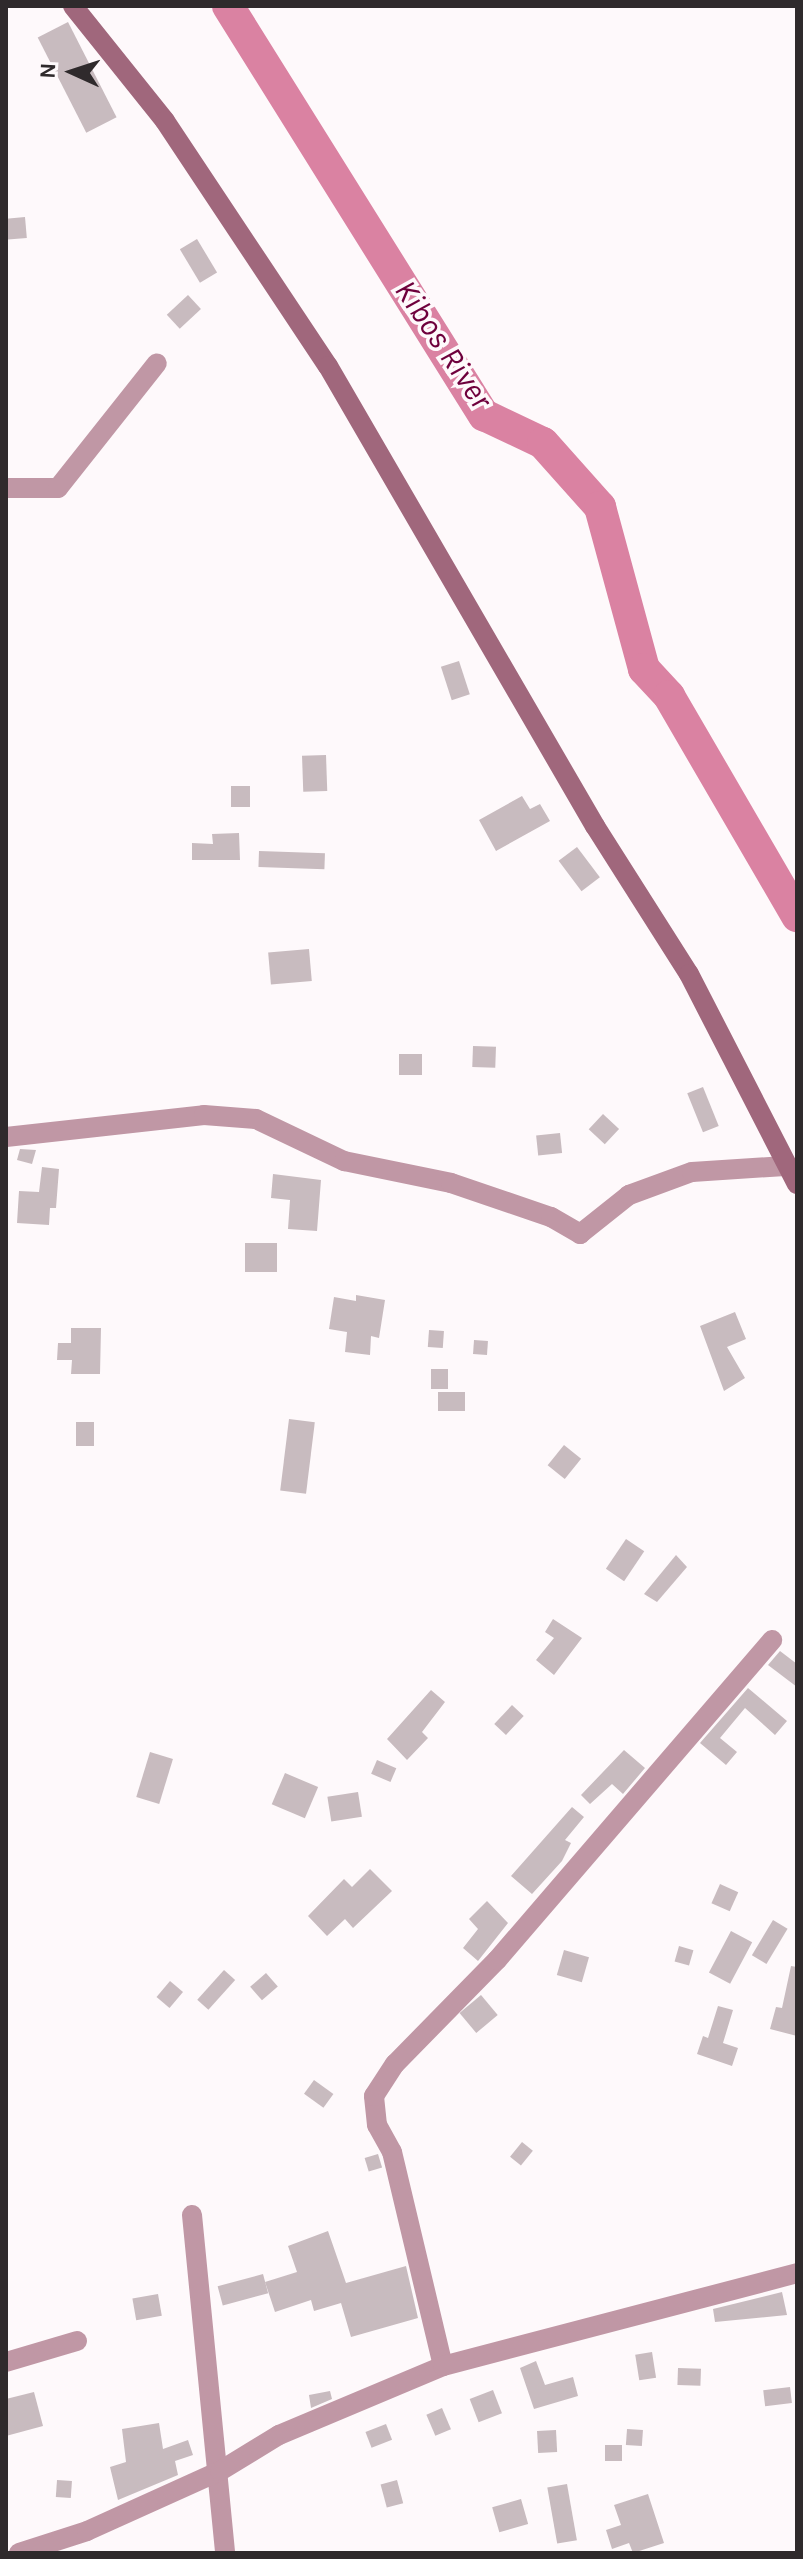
<!DOCTYPE html>
<style>
body{margin:0}
#map{position:relative;width:803px;height:2559px;overflow:hidden;background:#fef9fb;font-family:Karla,sans-serif}
div>[style]{position:absolute}
.river>*{height:32px;margin:-16px;padding:0 16px;transform-origin:16px;border-radius:16px;background:#da82a2}
.building>*{inset:0;background:#c8bbbf;transform-origin:0 0}
.minor>*{height:20px;margin:-10px;padding:0 10px;transform-origin:10px;border-radius:10px;background:#c097a5}
.secondary>*{height:20px;margin:-10px;padding:0 10px;transform-origin:10px;border-radius:10px;background:#a0677c}
span{translate:-50% -50%;white-space:nowrap;text-align:center;line-height:1.15;-webkit-text-stroke:7px #fef9fb;paint-order:stroke}
.water-label{font-size:32px;color:#6e003c;font-style:italic}
.frame{position:absolute;inset:0;border:8px solid #2f2a2c;pointer-events:none}
.north{position:absolute;left:32px;top:32px;width:80px;height:80px;-webkit-text-stroke:6px #fef9fb;paint-order:stroke;rotate:273deg;font-size:22px;font-weight:700;line-height:32px;text-align:center;color:#2f2a2c}
.north::after{content:'';display:block;margin:auto;width:28px;height:36px;background:#2f2a2c;clip-path:polygon(50% 0,100% 100%,50% 72%,0 100%)}
</style>
<div id="map">
<div class="river">
<div style="left:228px;top:6px;width:483px;rotate:58deg"></div>
<div style="left:484px;top:415px;width:65px;rotate:25.4deg"></div>
<div style="left:543px;top:443px;width:86px;rotate:48.3deg"></div>
<div style="left:600px;top:507px;width:168px;rotate:74.8deg"></div>
<div style="left:644px;top:669px;width:37px;rotate:47deg"></div>
<div style="left:669px;top:696px;width:255px;rotate:59.8deg"></div>
</div>
<div class="building">
<div style="left:68px;top:22px;width:107px;height:34px;rotate:63deg"></div>
<div style="left:25px;top:217px;width:21px;height:19px;rotate:85deg"></div>
<div style="left:197px;top:239px;width:39px;height:20px;rotate:59deg"></div>
<div style="left:188px;top:295px;width:19px;height:29px;rotate:47deg"></div>
<div style="left:459px;top:661px;width:35px;height:19px;rotate:72deg"></div>
<div style="left:326px;top:755px;width:36px;height:24px;rotate:88deg"></div>
<div style="left:231px;top:786px;width:19px;height:21px"></div>
<div style="clip-path:polygon(522px 796px,530px 809px,540px 804px,550px 821px,496px 851px,479px 820px)"></div>
<div style="clip-path:polygon(239px 833px,240px 860px,192px 860px,192px 843px,213px 844px,212px 834px)"></div>
<div style="left:577px;top:847px;width:38px;height:23px;rotate:53deg"></div>
<div style="left:259px;top:851px;width:66px;height:16px;rotate:2deg"></div>
<div style="left:309px;top:949px;width:32px;height:41px;rotate:85deg"></div>
<div style="left:473px;top:1046px;width:23px;height:21px;rotate:2deg"></div>
<div style="left:399px;top:1054px;width:23px;height:21px"></div>
<div style="left:703px;top:1087px;width:42px;height:17px;rotate:68deg"></div>
<div style="left:603px;top:1114px;width:22px;height:21px;rotate:43deg"></div>
<div style="left:560px;top:1133px;width:20px;height:24px;rotate:84deg"></div>
<div style="clip-path:polygon(20px 1149px,36px 1150px,32px 1164px,17px 1160px)"></div>
<div style="clip-path:polygon(42px 1167px,59px 1169px,56px 1208px,50px 1208px,49px 1225px,17px 1223px,19px 1191px,39px 1192px)"></div>
<div style="clip-path:polygon(273px 1174px,321px 1180px,317px 1231px,288px 1229px,290px 1200px,271px 1198px)"></div>
<div style="left:245px;top:1243px;width:32px;height:29px"></div>
<div style="clip-path:polygon(356px 1295px,385px 1300px,379px 1338px,371px 1336px,370px 1355px,345px 1352px,347px 1332px,329px 1329px,334px 1297px,356px 1301px)"></div>
<div style="clip-path:polygon(735px 1312px,746px 1339px,727px 1347px,745px 1378px,724px 1391px,700px 1326px)"></div>
<div style="clip-path:polygon(71px 1328px,101px 1328px,100px 1374px,71px 1374px,72px 1360px,57px 1360px,58px 1343px,71px 1343px)"></div>
<div style="left:429px;top:1330px;width:15px;height:17px;rotate:4deg"></div>
<div style="left:474px;top:1340px;width:14px;height:14px;rotate:4deg"></div>
<div style="left:431px;top:1369px;width:17px;height:20px"></div>
<div style="left:438px;top:1392px;width:27px;height:19px"></div>
<div style="left:289px;top:1419px;width:26px;height:72px;rotate:7deg"></div>
<div style="left:76px;top:1422px;width:18px;height:24px"></div>
<div style="left:564px;top:1445px;width:22px;height:26px;rotate:39deg"></div>
<div style="left:626px;top:1539px;width:22px;height:36px;rotate:34deg"></div>
<div style="clip-path:polygon(676px 1555px,687px 1567px,657px 1602px,644px 1594px)"></div>
<div style="clip-path:polygon(553px 1619px,582px 1638px,554px 1675px,536px 1660px,554px 1638px,545px 1632px)"></div>
<div style="clip-path:polygon(780px 1651px,797px 1664px,797px 1687px,768px 1665px)"></div>
<div style="clip-path:polygon(748px 1688px,787px 1721px,775px 1735px,745px 1708px,720px 1738px,737px 1752px,726px 1765px,700px 1743px)"></div>
<div style="clip-path:polygon(431px 1690px,445px 1702px,422px 1732px,428px 1738px,407px 1760px,387px 1739px)"></div>
<div style="left:512px;top:1705px;width:16px;height:26px;rotate:43deg"></div>
<div style="clip-path:polygon(624px 1750px,645px 1768px,623px 1794px,612px 1784px,590px 1804px,581px 1795px)"></div>
<div style="left:150px;top:1752px;width:24px;height:47px;rotate:17deg"></div>
<div style="left:377px;top:1760px;width:21px;height:15px;rotate:23deg"></div>
<div style="left:285px;top:1773px;width:36px;height:34px;rotate:23deg"></div>
<div style="left:358px;top:1792px;width:25px;height:31px;rotate:81deg"></div>
<div style="clip-path:polygon(572px 1807px,584px 1817px,565px 1840px,571px 1843px,562px 1861px,532px 1894px,511px 1876px)"></div>
<div style="clip-path:polygon(370px 1869px,392px 1891px,353px 1928px,345px 1919px,327px 1936px,308px 1916px,344px 1879px,352px 1887px)"></div>
<div style="left:720px;top:1884px;width:20px;height:21px;rotate:24deg"></div>
<div style="clip-path:polygon(487px 1901px,508px 1923px,478px 1961px,463px 1948px,478px 1929px,469px 1919px)"></div>
<div style="left:773px;top:1920px;width:17px;height:41px;rotate:31deg"></div>
<div style="left:731px;top:1931px;width:24px;height:47px;rotate:28deg"></div>
<div style="left:679px;top:1946px;width:15px;height:16px;rotate:16deg"></div>
<div style="left:564px;top:1950px;width:26px;height:26px;rotate:16deg"></div>
<div style="clip-path:polygon(791px 1966px,797px 1967px,797px 2036px,770px 2029px,776px 2007px,782px 2008px)"></div>
<div style="left:224px;top:1970px;width:15px;height:40px;rotate:42deg"></div>
<div style="left:266px;top:1973px;width:18px;height:21px;rotate:49deg"></div>
<div style="left:170px;top:1981px;width:17px;height:21px;rotate:40deg"></div>
<div style="left:481px;top:1995px;width:26px;height:28px;rotate:50deg"></div>
<div style="clip-path:polygon(718px 2006px,733px 2010px,723px 2043px,738px 2048px,732px 2066px,697px 2054px,703px 2036px,708px 2038px)"></div>
<div style="left:314px;top:2080px;width:24px;height:17px;rotate:36deg"></div>
<div style="left:522px;top:2142px;width:14px;height:19px;rotate:39deg"></div>
<div style="left:378px;top:2154px;width:14px;height:14px;rotate:73deg"></div>
<div style="clip-path:polygon(328px 2231px,346px 2283px,406px 2266px,418px 2318px,351px 2337px,341px 2303px,314px 2311px,311px 2300px,275px 2312px,265px 2282px,297px 2272px,288px 2246px)"></div>
<div style="left:263px;top:2274px;width:20px;height:47px;rotate:75deg"></div>
<div style="clip-path:polygon(782px 2292px,787px 2315px,715px 2322px,713px 2309px)"></div>
<div style="left:158px;top:2294px;width:22px;height:26px;rotate:80deg"></div>
<div style="left:652px;top:2352px;width:26px;height:17px;rotate:81deg"></div>
<div style="clip-path:polygon(536px 2361px,545px 2385px,573px 2377px,578px 2396px,534px 2409px,520px 2368px)"></div>
<div style="left:678px;top:2368px;width:23px;height:17px;rotate:2deg"></div>
<div style="left:790px;top:2387px;width:16px;height:27px;rotate:83deg"></div>
<div style="left:493px;top:2390px;width:25px;height:25px;rotate:69deg"></div>
<div style="clip-path:polygon(330px 2391px,332px 2399px,311px 2408px,309px 2395px)"></div>
<div style="clip-path:polygon(34px 2392px,43px 2426px,6px 2436px,6px 2399px)"></div>
<div style="left:442px;top:2408px;width:23px;height:17px;rotate:67deg"></div>
<div style="clip-path:polygon(159px 2423px,163px 2449px,188px 2440px,193px 2455px,175px 2461px,178px 2475px,118px 2500px,110px 2467px,126px 2462px,122px 2429px)"></div>
<div style="left:386px;top:2424px;width:17px;height:22px;rotate:69deg"></div>
<div style="left:627px;top:2429px;width:16px;height:16px;rotate:4deg"></div>
<div style="left:556px;top:2430px;width:22px;height:19px;rotate:87deg"></div>
<div style="left:622px;top:2445px;width:16px;height:17px;rotate:90deg"></div>
<div style="left:57px;top:2480px;width:15px;height:17px;rotate:4deg"></div>
<div style="left:397px;top:2480px;width:24px;height:17px;rotate:75deg"></div>
<div style="left:567px;top:2484px;width:57px;height:20px;rotate:80deg"></div>
<div style="clip-path:polygon(648px 2494px,664px 2543px,633px 2553px,629px 2543px,612px 2549px,606px 2530px,621px 2525px,614px 2505px)"></div>
<div style="left:521px;top:2499px;width:26px;height:30px;rotate:74deg"></div>
</div>
<div class="minor">
<div style="left:6px;top:488px;width:52px"></div>
<div style="left:58px;top:488px;width:159px;rotate:-51.6deg"></div>
<div style="left:6px;top:1137px;width:199px;rotate:-6.3deg"></div>
<div style="left:204px;top:1115px;width:52px;rotate:4.4deg"></div>
<div style="left:256px;top:1119px;width:98px;rotate:25.5deg"></div>
<div style="left:344px;top:1161px;width:109px;rotate:11.6deg"></div>
<div style="left:451px;top:1183px;width:106px;rotate:18.8deg"></div>
<div style="left:551px;top:1217px;width:34px;rotate:30deg"></div>
<div style="left:580px;top:1234px;width:63px;rotate:-38.5deg"></div>
<div style="left:629px;top:1195px;width:67px;rotate:-20.1deg"></div>
<div style="left:692px;top:1172px;width:93px;rotate:-3.7deg"></div>
<div style="left:192px;top:2215px;width:340px;rotate:84.4deg"></div>
<div style="left:6px;top:2362px;width:74px;rotate:-16.5deg"></div>
<div style="left:443px;top:2366px;width:220px;rotate:-103.4deg"></div>
<div style="left:392px;top:2152px;width:31px;rotate:-119deg"></div>
<div style="left:377px;top:2125px;width:29px;rotate:-96deg"></div>
<div style="left:374px;top:2096px;width:38px;rotate:-57deg"></div>
<div style="left:395px;top:2064px;width:146px;rotate:-45.6deg"></div>
<div style="left:497px;top:1960px;width:422px;rotate:-49.3deg"></div>
<div style="left:19px;top:2553px;width:71px;rotate:-17.9deg"></div>
<div style="left:87px;top:2531px;width:146px;rotate:-24.3deg"></div>
<div style="left:220px;top:2471px;width:69px;rotate:-31.4deg"></div>
<div style="left:279px;top:2435px;width:178px;rotate:-22.8deg"></div>
<div style="left:443px;top:2366px;width:366px;rotate:-14.7deg"></div>
</div>
<div class="secondary">
<div style="left:73px;top:6px;width:147px;rotate:51.3deg"></div>
<div style="left:165px;top:121px;width:294px;rotate:56.4deg"></div>
<div style="left:328px;top:366px;width:532px;rotate:59.87deg"></div>
<div style="left:595px;top:826px;width:175px;rotate:57.6deg"></div>
<div style="left:689px;top:974px;width:236px;rotate:62.8deg"></div>
</div>
<div class="water-label">
<span style="left:443px;top:345px;rotate:56deg">Kibos River</span>
</div>
<div class="frame"></div>
<div class="north">N</div>
</div>
